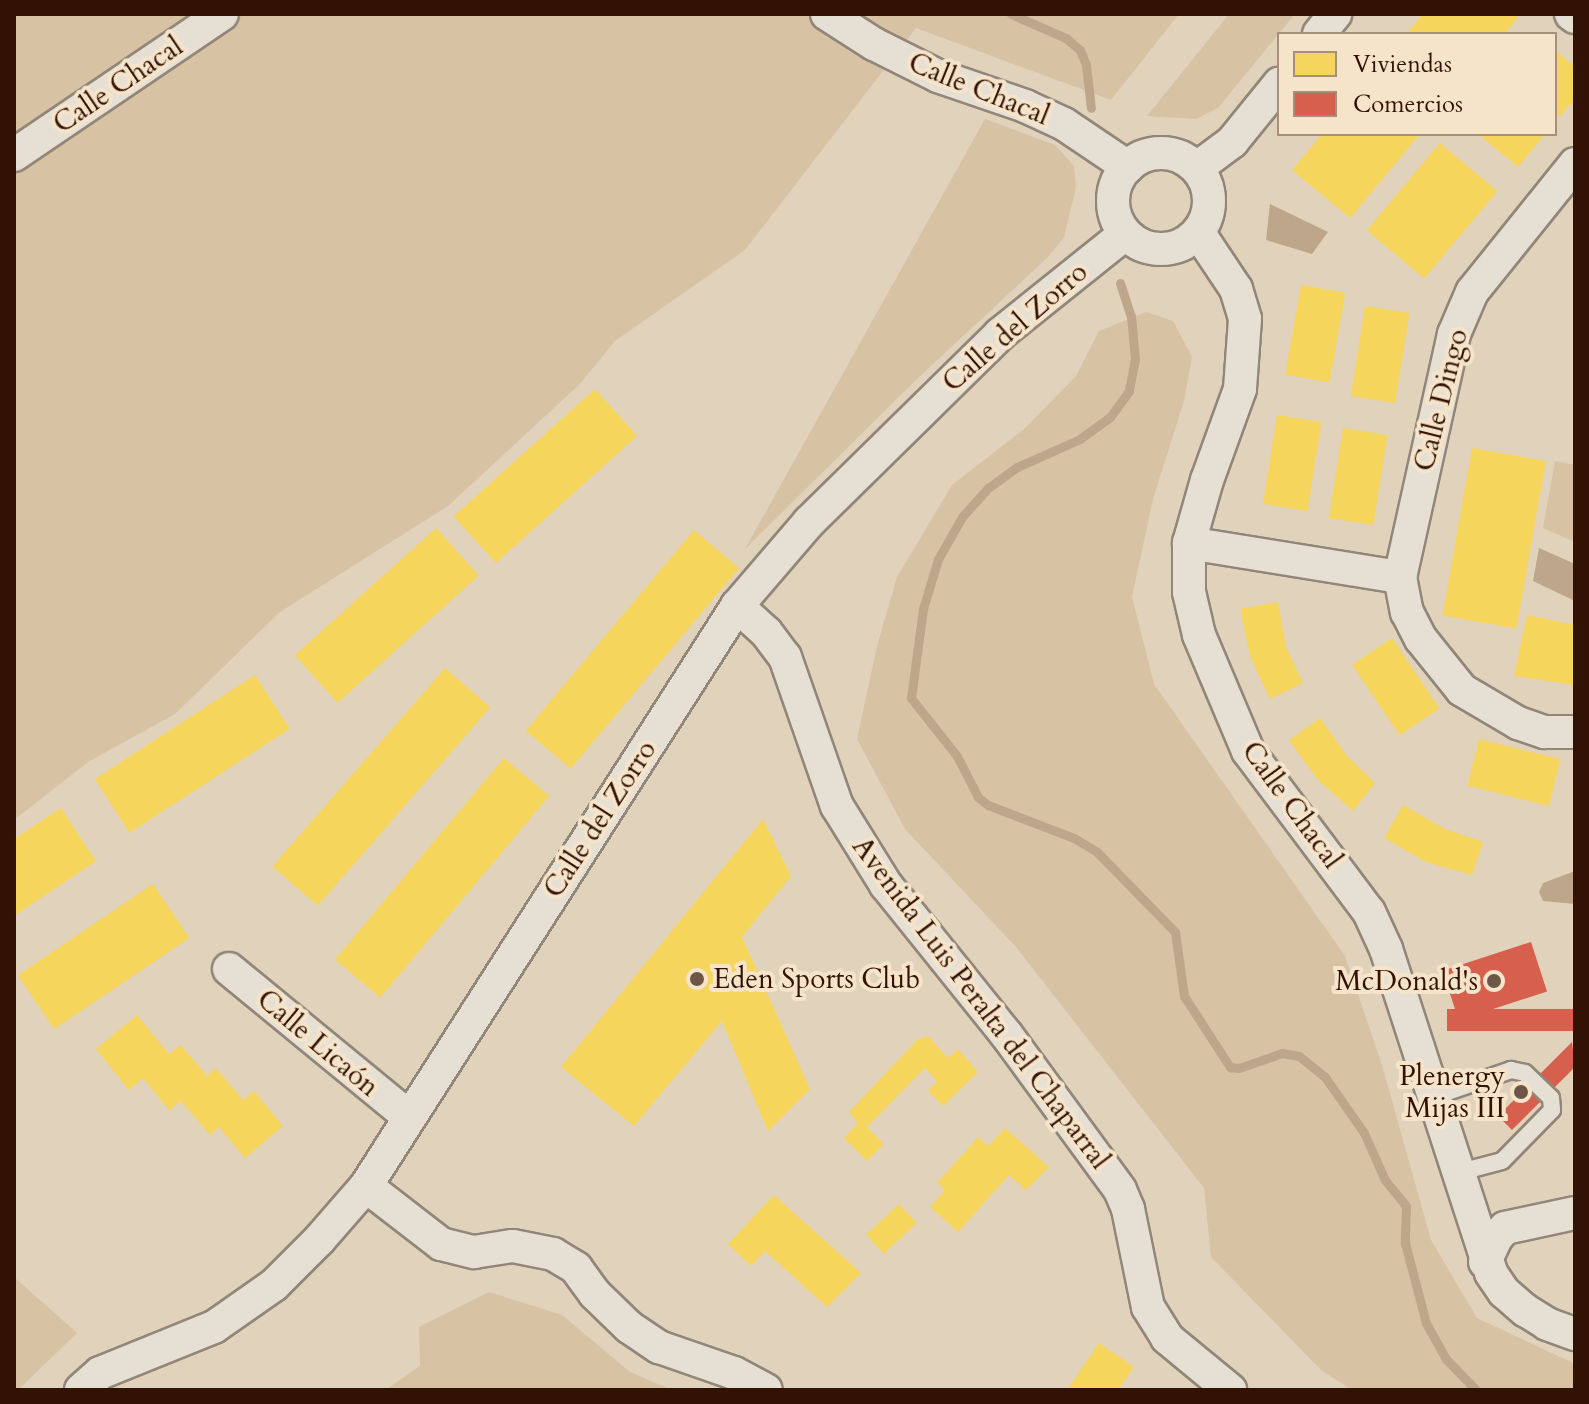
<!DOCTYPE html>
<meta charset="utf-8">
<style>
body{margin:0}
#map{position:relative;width:1589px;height:1404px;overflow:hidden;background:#e1d2bc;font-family:Cardo,serif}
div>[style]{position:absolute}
.green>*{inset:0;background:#d8c2a4}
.water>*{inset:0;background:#bea68a}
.homes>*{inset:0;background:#f6d55c;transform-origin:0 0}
.shops>*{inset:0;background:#d6604d;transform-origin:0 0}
.stream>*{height:9px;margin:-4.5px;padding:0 4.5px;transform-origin:4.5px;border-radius:4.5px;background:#bea68a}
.roads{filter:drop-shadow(2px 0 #928678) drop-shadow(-2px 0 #928678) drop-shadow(0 2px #928678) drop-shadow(0 -2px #928678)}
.lane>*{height:16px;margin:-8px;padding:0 8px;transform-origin:8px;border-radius:8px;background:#e6dfd4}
.street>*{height:32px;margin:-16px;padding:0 16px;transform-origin:16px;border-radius:16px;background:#e6dfd4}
.street>.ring{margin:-16px;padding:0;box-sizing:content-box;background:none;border:32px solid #e6dfd4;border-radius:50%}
.dots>*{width:22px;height:22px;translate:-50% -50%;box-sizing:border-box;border:4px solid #f5e4ca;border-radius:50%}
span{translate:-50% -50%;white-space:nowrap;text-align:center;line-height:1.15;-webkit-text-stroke:8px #f5e4ca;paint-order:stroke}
.street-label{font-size:28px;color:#321205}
.poi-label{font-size:28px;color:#321205}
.left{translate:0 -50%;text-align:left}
.right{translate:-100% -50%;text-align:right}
.frame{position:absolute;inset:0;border:16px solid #321205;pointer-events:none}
.legend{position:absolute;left:1277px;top:32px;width:280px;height:104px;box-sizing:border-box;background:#f5e4ca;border:2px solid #a7907b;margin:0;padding:10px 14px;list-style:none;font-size:24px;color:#321205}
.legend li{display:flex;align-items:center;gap:16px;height:40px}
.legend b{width:40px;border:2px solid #a7907b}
</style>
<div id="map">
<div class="green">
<div style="clip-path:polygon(14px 14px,1179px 14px,1111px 100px,916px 28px,745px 250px,615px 341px,580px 384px,448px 506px,280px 612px,175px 714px,88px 762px,14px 820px)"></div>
<div style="clip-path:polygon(1229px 14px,1295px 14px,1218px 108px,1196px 119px,1147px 116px)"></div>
<div style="clip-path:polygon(985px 119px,1055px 145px,1074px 166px,1076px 187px,1064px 238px,1047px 258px,917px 379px,745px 549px)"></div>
<div style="clip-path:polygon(1146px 312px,1173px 321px,1192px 357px,1184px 401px,1153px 499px,1132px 597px,1154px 684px,1345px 956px,1382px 1065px,1431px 1240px,1477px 1318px,1575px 1364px,1575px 1390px,1352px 1390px,1321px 1370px,1211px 1257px,1204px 1188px,1016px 947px,905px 829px,857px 739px,877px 646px,897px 577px,952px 485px,1024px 429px,1076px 376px,1099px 331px)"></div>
<div style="clip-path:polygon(1555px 461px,1575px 465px,1575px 542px,1543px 528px)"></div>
<div style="clip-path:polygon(14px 1277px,77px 1333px,18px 1390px,14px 1390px)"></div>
<div style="clip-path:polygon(489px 1292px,562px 1315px,630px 1372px,672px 1390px,385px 1390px,420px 1366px,419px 1327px)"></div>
</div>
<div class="water">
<div style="clip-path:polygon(1270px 204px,1328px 232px,1312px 254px,1266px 240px)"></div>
<div style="clip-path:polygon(1539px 548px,1575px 564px,1575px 601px,1533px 581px)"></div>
<div style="clip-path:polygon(1575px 871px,1575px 904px,1543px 901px,1539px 892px,1543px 883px)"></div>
</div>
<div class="homes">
<div style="clip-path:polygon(1423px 14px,1513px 14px,1518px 18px,1504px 34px,1406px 34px)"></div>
<div style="clip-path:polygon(1555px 50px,1575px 67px,1575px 99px,1555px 122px)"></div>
<div style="clip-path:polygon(1322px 134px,1420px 134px,1350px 218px,1292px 170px)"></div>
<div style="clip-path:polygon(1478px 134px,1545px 134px,1518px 167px)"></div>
<div style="left:1440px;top:143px;width:75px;height:114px;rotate:40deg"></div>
<div style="left:1301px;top:285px;width:45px;height:91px;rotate:10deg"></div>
<div style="left:1365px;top:306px;width:45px;height:91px;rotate:9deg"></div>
<div style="left:595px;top:389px;width:63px;height:190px;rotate:48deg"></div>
<div style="left:1277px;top:415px;width:45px;height:90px;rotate:9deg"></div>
<div style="left:1343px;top:428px;width:45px;height:91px;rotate:9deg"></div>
<div style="left:1472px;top:448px;width:75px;height:170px;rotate:10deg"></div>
<div style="left:436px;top:528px;width:64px;height:190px;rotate:48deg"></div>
<div style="left:694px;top:530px;width:59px;height:262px;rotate:40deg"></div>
<div style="clip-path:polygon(1278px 602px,1286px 647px,1303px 683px,1270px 699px,1250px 656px,1240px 609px)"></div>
<div style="clip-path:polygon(1527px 615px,1575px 625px,1574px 685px,1514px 676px)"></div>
<div style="left:1392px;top:638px;width:85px;height:48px;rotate:56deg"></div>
<div style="left:445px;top:668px;width:60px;height:263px;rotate:41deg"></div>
<div style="left:255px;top:675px;width:64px;height:191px;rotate:57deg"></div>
<div style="clip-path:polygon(1320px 718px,1347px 756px,1375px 783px,1353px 811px,1317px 779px,1289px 740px)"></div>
<div style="left:1479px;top:739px;width:84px;height:48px;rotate:14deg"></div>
<div style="left:504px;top:758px;width:59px;height:263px;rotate:40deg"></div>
<div style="clip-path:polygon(1403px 805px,1443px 828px,1483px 842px,1472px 875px,1426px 862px,1384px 838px)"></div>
<div style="clip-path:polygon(61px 808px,96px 861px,14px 916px,14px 839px)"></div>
<div style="clip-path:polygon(763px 819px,791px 876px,742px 937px,810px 1089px,768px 1131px,722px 1021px,634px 1126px,561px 1067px)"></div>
<div style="left:153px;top:884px;width:65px;height:163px;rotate:56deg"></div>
<div style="clip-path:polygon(137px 1015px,169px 1054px,181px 1045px,207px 1076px,216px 1068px,243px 1100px,254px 1091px,283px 1126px,245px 1158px,219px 1127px,210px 1135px,181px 1101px,169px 1110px,143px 1078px,129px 1090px,96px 1049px)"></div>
<div style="clip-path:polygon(928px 1036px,948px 1058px,958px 1049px,978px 1072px,943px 1106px,928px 1091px,937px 1081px,925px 1068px,867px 1127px,884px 1144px,867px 1161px,844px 1138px,858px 1123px,849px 1112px,917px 1040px)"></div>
<div style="clip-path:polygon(1005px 1128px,1049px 1167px,1026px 1190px,1009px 1175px,958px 1232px,930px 1207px,945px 1190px,937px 1183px,978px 1137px,988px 1146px)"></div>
<div style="clip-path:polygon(774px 1195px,861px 1273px,827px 1307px,765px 1251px,751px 1266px,728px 1244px)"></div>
<div style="left:899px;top:1204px;width:26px;height:45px;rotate:47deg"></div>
<div style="clip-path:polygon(1099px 1343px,1134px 1367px,1118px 1390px,1067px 1390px)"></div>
</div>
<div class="shops">
<div style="left:1531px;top:942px;width:52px;height:93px;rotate:72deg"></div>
<div style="left:1575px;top:1009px;width:22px;height:128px;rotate:90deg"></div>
<div style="clip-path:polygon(1572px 1042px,1575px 1067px,1512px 1130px,1498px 1116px)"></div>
</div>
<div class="stream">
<div style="left:1011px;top:14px;width:60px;rotate:23.6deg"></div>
<div style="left:1066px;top:38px;width:18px;rotate:41deg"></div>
<div style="left:1080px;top:50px;width:16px;rotate:68deg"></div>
<div style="left:1086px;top:65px;width:43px;rotate:83.4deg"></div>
<div style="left:1120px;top:283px;width:35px;rotate:72deg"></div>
<div style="left:1131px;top:316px;width:43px;rotate:84.7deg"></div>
<div style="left:1135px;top:359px;width:33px;rotate:101deg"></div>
<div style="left:1129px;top:391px;width:32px;rotate:126deg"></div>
<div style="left:1110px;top:417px;width:37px;rotate:144deg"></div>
<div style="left:1080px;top:439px;width:69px;rotate:156deg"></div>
<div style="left:1017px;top:467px;width:36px;rotate:144deg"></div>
<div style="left:988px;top:488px;width:39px;rotate:132deg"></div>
<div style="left:962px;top:517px;width:48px;rotate:119.7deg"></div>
<div style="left:938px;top:559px;width:52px;rotate:106.7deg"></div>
<div style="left:923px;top:609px;width:90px;rotate:97.7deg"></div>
<div style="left:911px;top:698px;width:74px;rotate:51.6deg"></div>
<div style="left:957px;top:756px;width:46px;rotate:62.9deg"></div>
<div style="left:978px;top:797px;width:13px;rotate:39deg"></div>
<div style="left:988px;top:805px;width:92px;rotate:21deg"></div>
<div style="left:1074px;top:838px;width:27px;rotate:31deg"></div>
<div style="left:1097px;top:852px;width:112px;rotate:45.7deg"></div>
<div style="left:1175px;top:932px;width:65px;rotate:82deg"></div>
<div style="left:1184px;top:996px;width:85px;rotate:57.1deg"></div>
<div style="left:1230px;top:1067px;width:9px;rotate:6deg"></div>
<div style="left:1239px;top:1068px;width:46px;rotate:-19.2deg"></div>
<div style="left:1282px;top:1053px;width:17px;rotate:10deg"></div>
<div style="left:1299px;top:1056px;width:33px;rotate:39deg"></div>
<div style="left:1325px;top:1077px;width:68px;rotate:55.1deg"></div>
<div style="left:1364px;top:1133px;width:51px;rotate:65.9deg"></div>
<div style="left:1385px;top:1180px;width:33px;rotate:51deg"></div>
<div style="left:1406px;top:1206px;width:37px;rotate:92deg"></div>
<div style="left:1405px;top:1243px;width:83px;rotate:75.3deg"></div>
<div style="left:1426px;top:1323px;width:41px;rotate:60.9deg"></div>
<div style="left:1446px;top:1359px;width:43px;rotate:45.9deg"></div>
</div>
<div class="roads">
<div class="lane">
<div style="left:1433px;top:1097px;width:83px;rotate:-19.1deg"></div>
<div style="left:1511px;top:1070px;width:14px;rotate:12deg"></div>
<div style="left:1525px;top:1073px;width:36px;rotate:44deg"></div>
<div style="left:1551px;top:1098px;width:12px;rotate:85deg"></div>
<div style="left:1552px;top:1110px;width:71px;rotate:134.4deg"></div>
<div style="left:1502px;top:1161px;width:47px;rotate:165.1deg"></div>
</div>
<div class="street">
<div style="left:827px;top:14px;width:56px;rotate:32.6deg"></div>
<div style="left:874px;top:44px;width:72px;rotate:26.6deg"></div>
<div style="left:938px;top:76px;width:92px;rotate:19deg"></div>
<div style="left:1025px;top:106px;width:43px;rotate:24.8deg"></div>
<div style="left:1064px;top:124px;width:77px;rotate:33.9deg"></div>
<div style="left:1571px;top:14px;width:5px;rotate:37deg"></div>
<div style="left:1319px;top:34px;width:26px;rotate:-51deg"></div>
<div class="ring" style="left:1113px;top:153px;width:64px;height:64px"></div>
<div style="left:14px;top:155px;width:251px;rotate:-34.1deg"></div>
<div style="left:1575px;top:164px;width:164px;rotate:128.8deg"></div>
<div style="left:1472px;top:292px;width:46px;rotate:113.2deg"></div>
<div style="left:1454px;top:334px;width:249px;rotate:102.5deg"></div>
<div style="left:1400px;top:577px;width:36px;rotate:79deg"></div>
<div style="left:1407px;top:612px;width:30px;rotate:63deg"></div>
<div style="left:1421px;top:639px;width:65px;rotate:51.2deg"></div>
<div style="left:1462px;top:690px;width:65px;rotate:30.5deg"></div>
<div style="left:1518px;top:723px;width:28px;rotate:19deg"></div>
<div style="left:1544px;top:732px;width:31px"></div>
<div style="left:1197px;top:168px;width:44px;rotate:-36.6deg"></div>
<div style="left:1232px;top:142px;width:75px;rotate:-51deg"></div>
<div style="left:1198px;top:232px;width:69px;rotate:56.3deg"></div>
<div style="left:1236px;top:289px;width:31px;rotate:73deg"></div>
<div style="left:1245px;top:319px;width:70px;rotate:94.1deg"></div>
<div style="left:1240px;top:389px;width:97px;rotate:109.9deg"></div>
<div style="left:1207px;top:480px;width:66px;rotate:105.9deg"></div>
<div style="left:1189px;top:543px;width:49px;rotate:90deg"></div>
<div style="left:1189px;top:592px;width:44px;rotate:76.9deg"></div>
<div style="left:1199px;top:635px;width:126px;rotate:67.1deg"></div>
<div style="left:1248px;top:751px;width:201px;rotate:53.1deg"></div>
<div style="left:1369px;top:912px;width:41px;rotate:65.3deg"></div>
<div style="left:1386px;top:949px;width:341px;rotate:72deg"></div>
<div style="left:1491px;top:1273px;width:23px;rotate:56deg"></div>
<div style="left:1504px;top:1292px;width:28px;rotate:41deg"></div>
<div style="left:1525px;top:1310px;width:26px;rotate:32deg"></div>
<div style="left:1547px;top:1324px;width:30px;rotate:20deg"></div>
<div style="left:1189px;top:543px;width:214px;rotate:9.2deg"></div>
<div style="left:737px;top:606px;width:39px;rotate:42deg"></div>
<div style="left:766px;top:632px;width:31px;rotate:53deg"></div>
<div style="left:785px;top:657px;width:158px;rotate:70.8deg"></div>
<div style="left:837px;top:806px;width:93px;rotate:58.2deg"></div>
<div style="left:886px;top:885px;width:191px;rotate:51.2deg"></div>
<div style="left:1006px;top:1034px;width:193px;rotate:53.8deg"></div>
<div style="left:1120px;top:1190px;width:21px;rotate:67deg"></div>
<div style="left:1128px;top:1209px;width:100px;rotate:78.5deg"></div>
<div style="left:1148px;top:1307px;width:36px;rotate:58deg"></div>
<div style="left:1167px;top:1338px;width:82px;rotate:39.5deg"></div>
<div style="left:229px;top:969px;width:233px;rotate:39.4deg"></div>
<div style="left:366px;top:1186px;width:95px;rotate:37.7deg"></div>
<div style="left:441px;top:1244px;width:34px;rotate:14deg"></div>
<div style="left:474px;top:1252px;width:39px;rotate:-9deg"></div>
<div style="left:513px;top:1246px;width:41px;rotate:11.3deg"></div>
<div style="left:553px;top:1254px;width:27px;rotate:31deg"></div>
<div style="left:576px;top:1268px;width:32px;rotate:54deg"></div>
<div style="left:595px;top:1294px;width:47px;rotate:44.1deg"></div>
<div style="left:629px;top:1327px;width:36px;rotate:34deg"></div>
<div style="left:659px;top:1347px;width:79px;rotate:19.1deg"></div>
<div style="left:734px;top:1373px;width:36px;rotate:28deg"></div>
<div style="left:1485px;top:1262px;width:26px;rotate:-65deg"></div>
<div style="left:1496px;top:1238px;width:13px;rotate:-48deg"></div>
<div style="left:1505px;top:1228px;width:72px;rotate:-12.1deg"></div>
<div style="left:81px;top:1390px;width:25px;rotate:-42deg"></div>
<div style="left:100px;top:1373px;width:123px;rotate:-22deg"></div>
<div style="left:214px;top:1327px;width:73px;rotate:-35deg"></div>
<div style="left:274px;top:1285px;width:64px;rotate:-45deg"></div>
<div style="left:319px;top:1240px;width:72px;rotate:-49deg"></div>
<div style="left:366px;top:1186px;width:689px;rotate:-57.39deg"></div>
<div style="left:737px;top:606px;width:111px;rotate:-49.4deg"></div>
<div style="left:809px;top:522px;width:268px;rotate:-44.5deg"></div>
<div style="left:1000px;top:334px;width:160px;rotate:-38.7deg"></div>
</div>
</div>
<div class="dots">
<div style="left:697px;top:979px;background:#6f5545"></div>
<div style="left:1494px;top:981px;background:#6f5545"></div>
<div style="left:1521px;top:1092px;background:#6f5545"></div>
</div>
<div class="street-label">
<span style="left:118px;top:85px;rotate:-34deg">Calle Chacal</span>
<span style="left:979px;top:89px;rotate:22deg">Calle Chacal</span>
<span style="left:1015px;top:327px;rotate:-41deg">Calle del Zorro</span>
<span style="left:1441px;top:400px;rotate:-76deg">Calle Dingo</span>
<span style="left:1292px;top:805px;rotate:54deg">Calle Chacal</span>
<span style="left:600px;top:819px;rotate:-57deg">Calle del Zorro</span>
<span style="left:981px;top:1003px;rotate:53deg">Avenida Luis Peralta del Chaparral</span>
<span style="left:318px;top:1043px;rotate:40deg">Calle Licaón</span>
</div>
<div class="poi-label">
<span class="left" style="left:713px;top:979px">Eden Sports Club</span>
<span class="right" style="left:1478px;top:981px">McDonald's</span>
<span class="right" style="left:1505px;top:1092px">Plenergy<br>Mijas III</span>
</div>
<div class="frame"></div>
<ul class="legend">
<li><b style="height:22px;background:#f6d55c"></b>Viviendas</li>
<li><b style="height:22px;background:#d6604d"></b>Comercios</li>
</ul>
</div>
